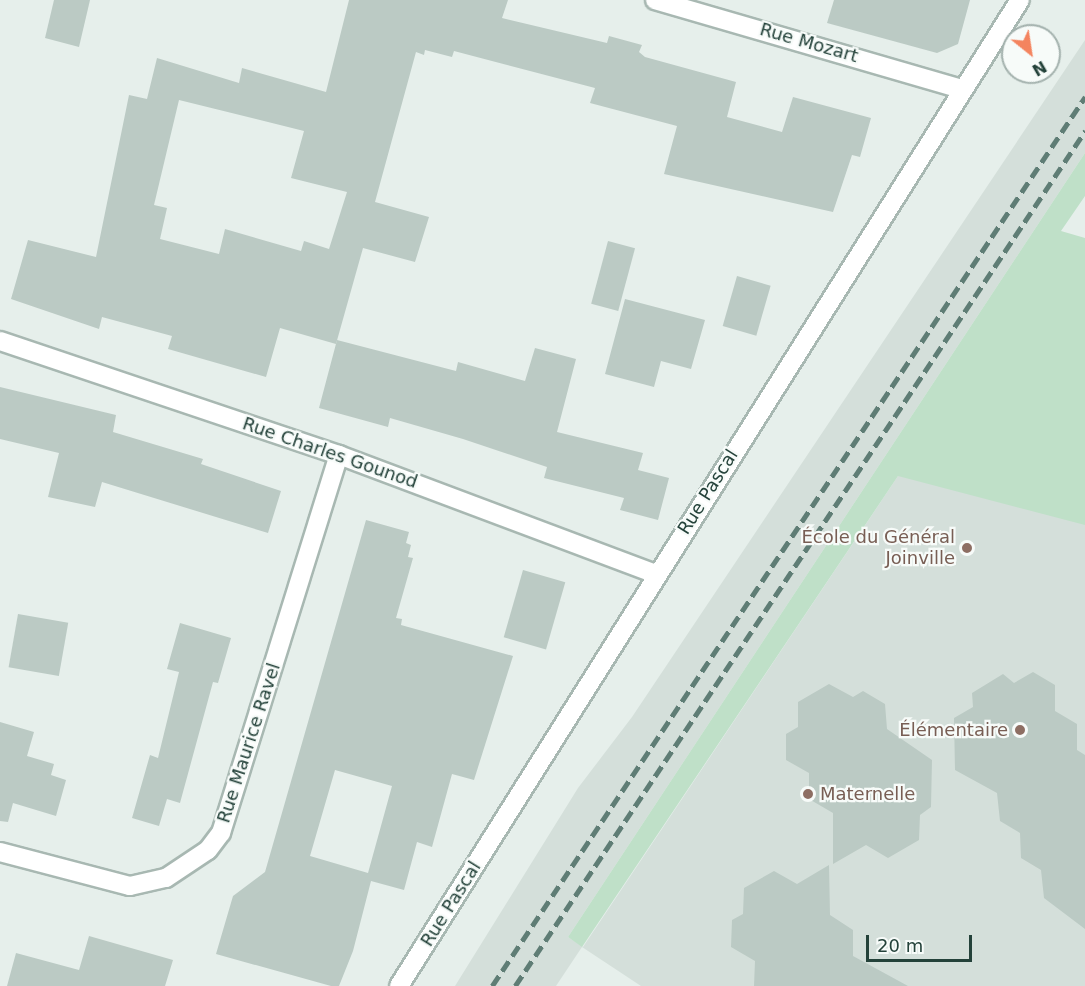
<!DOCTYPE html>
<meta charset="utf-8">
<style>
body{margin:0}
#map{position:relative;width:1085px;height:986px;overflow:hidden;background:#e6efeb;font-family:"DejaVu Sans",sans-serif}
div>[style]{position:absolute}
.built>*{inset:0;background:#d4dfda}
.green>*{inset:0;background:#bfe0c8}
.building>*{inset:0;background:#bbcac4;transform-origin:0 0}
.roads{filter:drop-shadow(2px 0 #a8b8b2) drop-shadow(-2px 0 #a8b8b2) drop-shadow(0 2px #a8b8b2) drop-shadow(0 -2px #a8b8b2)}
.minor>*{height:18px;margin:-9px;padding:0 9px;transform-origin:9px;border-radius:9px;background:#fff}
.rail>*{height:4.5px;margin-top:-2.25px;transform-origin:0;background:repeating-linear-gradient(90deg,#5f7d75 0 12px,transparent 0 18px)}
.dots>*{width:16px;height:16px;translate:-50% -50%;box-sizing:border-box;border:3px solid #f7fbf9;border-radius:50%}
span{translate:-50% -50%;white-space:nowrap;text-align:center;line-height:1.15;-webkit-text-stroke:4.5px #f7fbf9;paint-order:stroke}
.street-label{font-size:18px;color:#24423a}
.education-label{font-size:18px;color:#785e54}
.right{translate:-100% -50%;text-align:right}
.left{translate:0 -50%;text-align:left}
.north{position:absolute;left:1001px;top:24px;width:60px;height:60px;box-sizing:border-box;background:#f7fbf9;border:2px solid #a3b1ad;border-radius:50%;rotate:150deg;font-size:16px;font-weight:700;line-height:24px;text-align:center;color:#24423a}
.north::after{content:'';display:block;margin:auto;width:21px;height:27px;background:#f4845f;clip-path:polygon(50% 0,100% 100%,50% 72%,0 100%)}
.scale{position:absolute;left:866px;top:935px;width:106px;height:27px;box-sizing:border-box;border:3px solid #24423a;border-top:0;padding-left:8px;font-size:18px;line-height:21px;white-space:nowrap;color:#24423a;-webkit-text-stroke:4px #f7fbf9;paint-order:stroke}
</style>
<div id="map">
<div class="built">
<div style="clip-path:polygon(1085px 40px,1085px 153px,568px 937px,583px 947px,898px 476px,1085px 238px,1085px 986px,641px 986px,582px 947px,556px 986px,455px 986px,578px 788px,632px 717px)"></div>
</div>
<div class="green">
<div style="clip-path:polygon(1085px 153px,1085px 196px,1061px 231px,1085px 238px,1085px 525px,898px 476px,582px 947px,568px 937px)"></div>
</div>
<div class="building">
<div style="clip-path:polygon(54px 0,90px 0,79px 47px,45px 38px)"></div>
<div style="clip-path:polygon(evenodd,349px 0,508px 0,502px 18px,607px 43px,609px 36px,642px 45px,639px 52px,645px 57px,736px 82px,727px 117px,782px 132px,793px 97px,871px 118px,860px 157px,852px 155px,833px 212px,664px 174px,677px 126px,590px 103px,595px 88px,454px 51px,452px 57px,425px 50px,424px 55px,416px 52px,375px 202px,429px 217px,415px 262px,363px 248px,336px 344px,280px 328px,266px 377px,168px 349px,172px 336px,102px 317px,99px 329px,11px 299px,28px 240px,96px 257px,129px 95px,147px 99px,157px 58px,239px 83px,242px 68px,326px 92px,349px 0,179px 100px,304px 131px,291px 178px,347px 192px,329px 249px,304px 241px,301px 251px,225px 229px,219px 254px,160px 239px,167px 208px,154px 205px,179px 100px)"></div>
<div style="clip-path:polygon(834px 0,970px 0,958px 44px,937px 53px,827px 23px)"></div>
<div style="left:608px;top:241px;width:28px;height:65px;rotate:15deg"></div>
<div style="left:737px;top:276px;width:35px;height:52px;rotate:16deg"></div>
<div style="clip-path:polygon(625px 299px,705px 320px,691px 369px,661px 361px,654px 387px,605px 374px)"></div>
<div style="clip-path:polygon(337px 340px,456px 371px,458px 362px,525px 381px,535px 348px,576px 359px,557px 432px,643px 453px,638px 470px,669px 478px,658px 520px,620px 510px,624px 498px,544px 478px,547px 467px,463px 439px,390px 418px,388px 427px,319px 408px)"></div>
<div style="clip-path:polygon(0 387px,116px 415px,113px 432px,203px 459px,201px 464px,281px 491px,268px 533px,102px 482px,95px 507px,48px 497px,59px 453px,0 439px)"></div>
<div style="clip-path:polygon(evenodd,366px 520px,409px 532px,406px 543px,411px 545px,408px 557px,413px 558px,396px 618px,402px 619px,401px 625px,513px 656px,474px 780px,452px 774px,432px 847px,417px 842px,404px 890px,371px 881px,353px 951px,339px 986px,331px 986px,216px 954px,233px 896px,265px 872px,366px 520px,335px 770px,392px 786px,368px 873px,310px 856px,335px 770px)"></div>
<div style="left:523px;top:570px;width:44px;height:70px;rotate:16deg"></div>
<div style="left:18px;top:614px;width:51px;height:54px;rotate:10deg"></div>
<div style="clip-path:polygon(180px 623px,231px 638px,218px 683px,213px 682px,180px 803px,167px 799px,159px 826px,132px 818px,150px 755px,158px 758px,179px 672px,167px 669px)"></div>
<div style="clip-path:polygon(1033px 672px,1055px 685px,1055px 711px,1077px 724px,1077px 750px,1085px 755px,1085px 929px,1044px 898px,1041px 870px,1021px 858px,1020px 833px,1000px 821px,997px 793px,955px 770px,954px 718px,973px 707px,972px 693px,1003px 674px,1014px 683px)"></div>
<div style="clip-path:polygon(829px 684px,853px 697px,863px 691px,885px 704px,887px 729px,932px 760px,931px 807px,920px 815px,919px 840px,888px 858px,866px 845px,833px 864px,833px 813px,809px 799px,809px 773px,786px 760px,786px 734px,798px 727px,798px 702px)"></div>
<div style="clip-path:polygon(0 722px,34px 732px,27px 756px,54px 764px,51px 775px,66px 780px,56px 816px,13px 803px,8px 822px,0 821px)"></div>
<div style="clip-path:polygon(829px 865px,830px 915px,853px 930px,853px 956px,908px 986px,754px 986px,755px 961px,731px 947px,732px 920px,743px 914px,744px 888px,774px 871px,797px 884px)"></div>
<div style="clip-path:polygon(89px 936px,173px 960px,165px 986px,7px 986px,16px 953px,79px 970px)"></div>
</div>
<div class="roads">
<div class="minor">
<div style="left:655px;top:0;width:319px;rotate:16.2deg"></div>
<div style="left:0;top:341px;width:358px;rotate:18.6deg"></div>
<div style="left:339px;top:455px;width:339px;rotate:20.6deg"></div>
<div style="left:0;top:852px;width:134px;rotate:14.7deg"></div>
<div style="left:130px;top:886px;width:37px;rotate:-13deg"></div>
<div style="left:166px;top:878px;width:50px;rotate:-33.7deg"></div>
<div style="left:208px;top:850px;width:21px;rotate:-53deg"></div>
<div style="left:221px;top:833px;width:396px;rotate:-72.7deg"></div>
<div style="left:399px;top:986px;width:1165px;rotate:-57.8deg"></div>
</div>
</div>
<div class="rail">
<div style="left:492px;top:986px;width:1069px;rotate:-56.3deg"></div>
<div style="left:515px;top:986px;width:1028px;rotate:-56.31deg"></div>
</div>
<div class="dots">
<div style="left:967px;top:548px;background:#8d6e63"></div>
<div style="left:1020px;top:730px;background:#8d6e63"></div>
<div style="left:808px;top:794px;background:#8d6e63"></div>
</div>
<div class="street-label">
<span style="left:809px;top:43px;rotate:16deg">Rue Mozart</span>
<span style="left:330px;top:453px;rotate:19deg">Rue Charles Gounod</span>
<span style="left:708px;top:492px;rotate:-58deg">Rue Pascal</span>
<span style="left:249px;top:743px;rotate:-72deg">Rue Maurice Ravel</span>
<span style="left:451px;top:904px;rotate:-58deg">Rue Pascal</span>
</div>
<div class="education-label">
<span class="right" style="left:955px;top:548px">École du Général<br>Joinville</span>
<span class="right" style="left:1008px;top:730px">Élémentaire</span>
<span class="left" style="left:820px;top:794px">Maternelle</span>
</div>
<div class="north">N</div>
<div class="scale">20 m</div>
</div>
